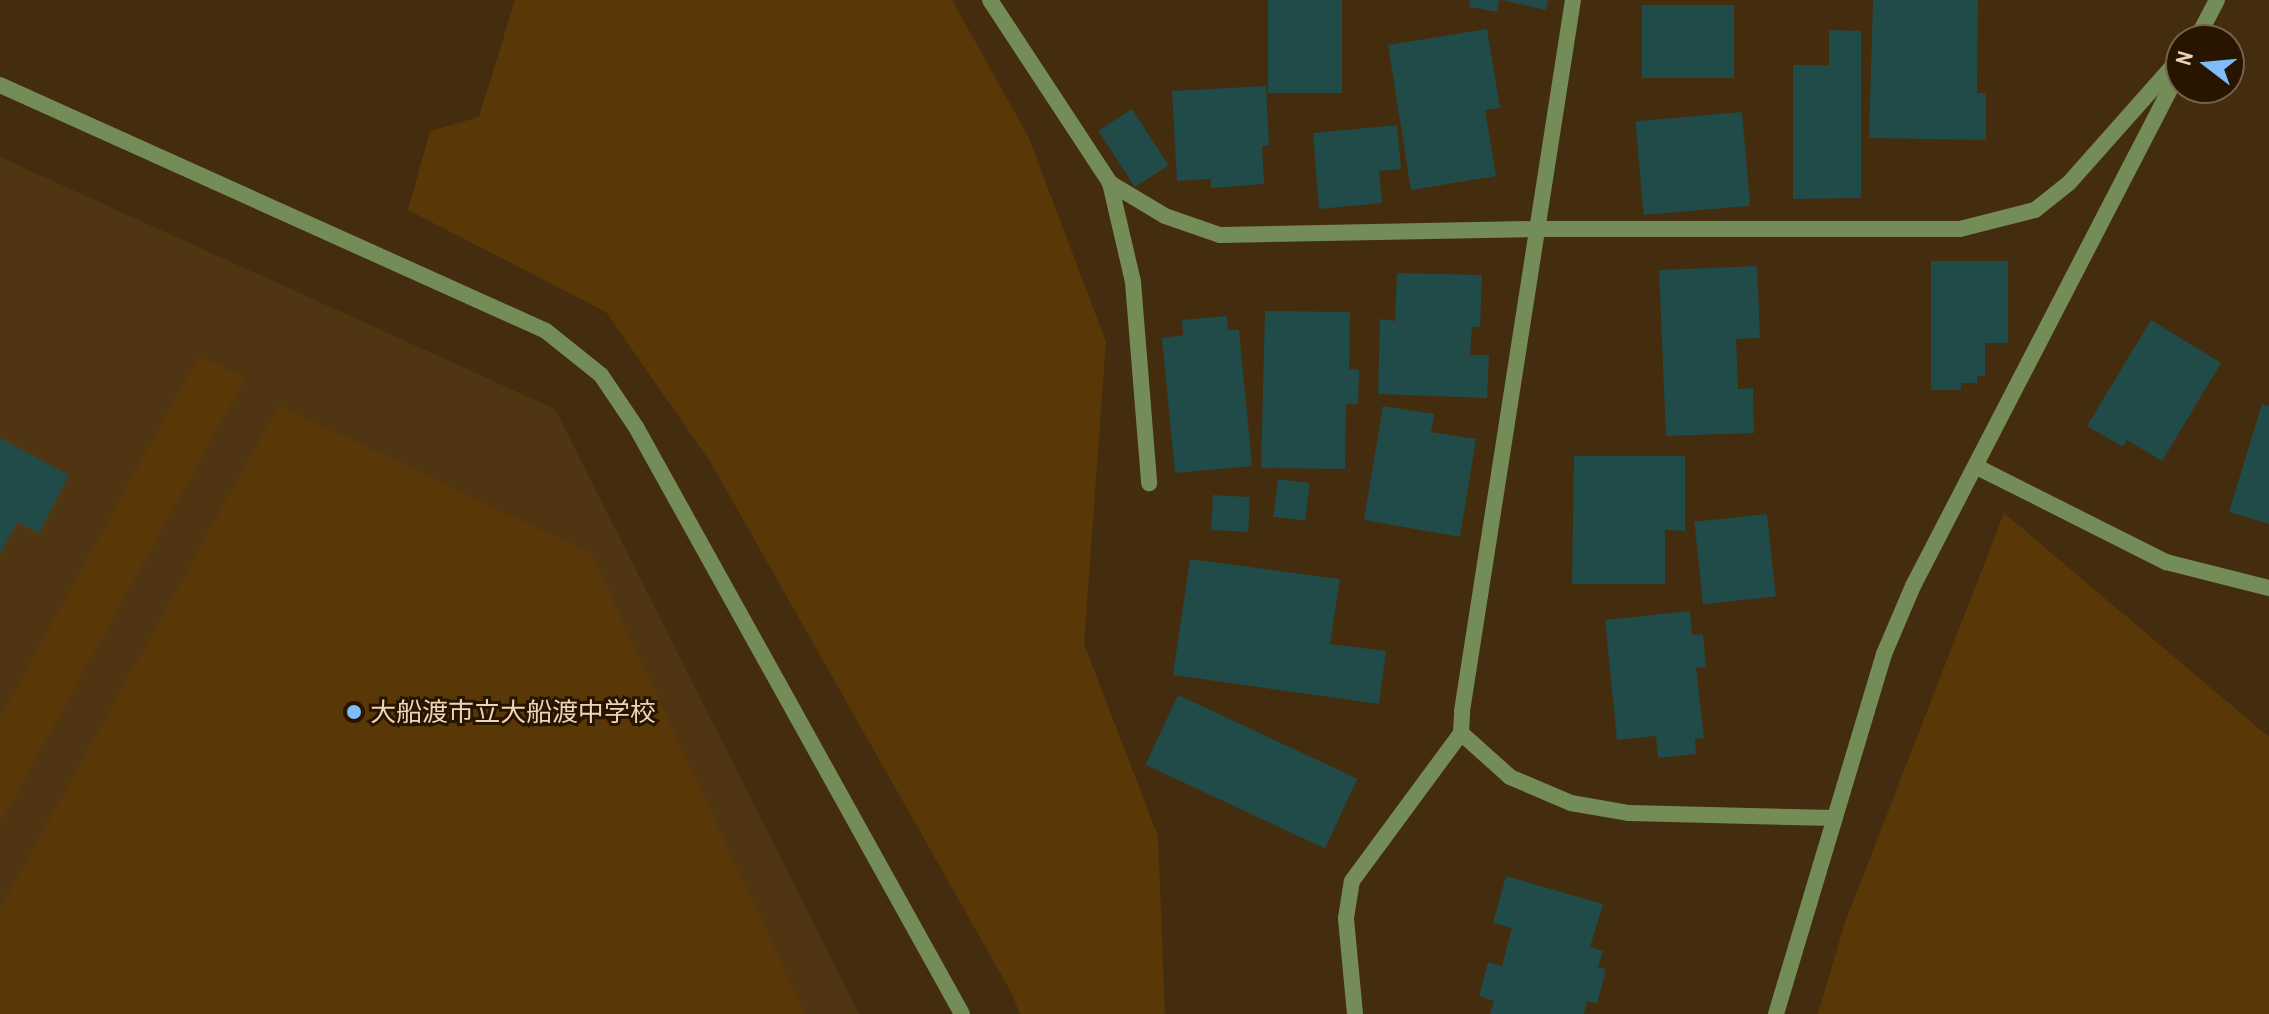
<!DOCTYPE html>
<meta charset="utf-8">
<style>
body{margin:0}
#map{position:relative;width:2269px;height:1014px;overflow:hidden;background:#442c0e;font-family:"Archivo Narrow","Noto Sans JP",sans-serif}
div>[style]{position:absolute}
.built>*{inset:0;background:#503513}
.green>*{inset:0;background:#5a3707}
.building>*{inset:0;background:#204b48;transform-origin:0 0}
.street>*{height:16px;margin:-8px;padding:0 8px;transform-origin:8px;border-radius:8px;background:#748c57}
.dots>*{width:22px;height:22px;translate:-50% -50%;box-sizing:border-box;border:4px solid #271500;border-radius:50%}
span{translate:-50% -50%;white-space:nowrap;text-align:center;line-height:1.15;-webkit-text-stroke:6px #271500;paint-order:stroke}
.poi-label{font-size:26px;color:#edd3b7}
.left{translate:0 -50%;text-align:left}
.north{position:absolute;left:2165px;top:24px;width:80px;height:80px;box-sizing:border-box;background:#271500;border:2px solid #766149;border-radius:50%;rotate:286deg;font-size:22px;font-weight:700;line-height:32px;text-align:center;color:#edd3b7}
.north::after{content:'';display:block;margin:auto;width:28px;height:36px;background:#7fbdfa;clip-path:polygon(50% 0,100% 100%,50% 72%,0 100%)}
</style>
<div id="map">
<div class="built">
<div style="clip-path:polygon(0 157px,555px 409px,859px 1014px,0 1014px)"></div>
</div>
<div class="green">
<div style="clip-path:polygon(515px 0,952px 0,1029px 138px,1106px 342px,1084px 644px,1158px 836px,1165px 1014px,1020px 1014px,1011px 992px,711px 463px,606px 312px,408px 210px,430px 131px,479px 117px)"></div>
<div style="clip-path:polygon(199px 356px,245px 378px,0 823px,0 718px)"></div>
<div style="clip-path:polygon(279px 405px,591px 554px,805px 1014px,0 1014px,0 909px)"></div>
<div style="clip-path:polygon(2004px 513px,2269px 737px,2269px 1014px,1818px 1014px,1844px 925px)"></div>
</div>
<div class="building">
<div style="left:1268px;top:0;width:74px;height:93px"></div>
<div style="clip-path:polygon(1470px 0,1499px 0,1497px 12px,1469px 7px)"></div>
<div style="clip-path:polygon(1502px 0,1548px 0,1546px 10px)"></div>
<div style="clip-path:polygon(1873px 0,1978px 0,1977px 93px,1986px 93px,1986px 140px,1869px 138px)"></div>
<div style="left:1642px;top:5px;width:92px;height:73px"></div>
<div style="clip-path:polygon(1487px 29px,1500px 108px,1485px 110px,1496px 176px,1411px 190px,1388px 45px)"></div>
<div style="clip-path:polygon(1829px 30px,1861px 31px,1861px 198px,1793px 199px,1793px 65px,1829px 65px)"></div>
<div style="clip-path:polygon(1266px 86px,1269px 145px,1262px 146px,1264px 184px,1211px 188px,1211px 179px,1177px 181px,1172px 91px)"></div>
<div style="left:1132px;top:109px;width:67px;height:40px;rotate:57deg"></div>
<div style="left:1742px;top:112px;width:94px;height:107px;rotate:85deg"></div>
<div style="clip-path:polygon(1397px 125px,1401px 169px,1379px 171px,1382px 203px,1319px 209px,1313px 133px)"></div>
<div style="clip-path:polygon(1931px 261px,2008px 261px,2008px 343px,1985px 343px,1985px 376px,1977px 376px,1977px 383px,1961px 383px,1961px 390px,1931px 390px)"></div>
<div style="clip-path:polygon(1757px 266px,1760px 338px,1736px 339px,1738px 389px,1753px 388px,1754px 433px,1666px 436px,1659px 270px)"></div>
<div style="clip-path:polygon(1397px 273px,1482px 275px,1480px 327px,1472px 327px,1470px 355px,1489px 355px,1487px 398px,1378px 394px,1380px 319px,1395px 321px)"></div>
<div style="clip-path:polygon(1265px 311px,1350px 312px,1349px 369px,1359px 370px,1358px 404px,1346px 404px,1345px 469px,1261px 468px)"></div>
<div style="clip-path:polygon(1227px 316px,1228px 330px,1239px 330px,1252px 466px,1175px 473px,1162px 338px,1183px 335px,1182px 320px)"></div>
<div style="clip-path:polygon(2151px 320px,2221px 363px,2162px 461px,2127px 440px,2123px 447px,2087px 426px)"></div>
<div style="clip-path:polygon(2262px 404px,2269px 406px,2269px 524px,2229px 512px)"></div>
<div style="clip-path:polygon(1383px 406px,1434px 414px,1431px 432px,1476px 439px,1460px 537px,1364px 520px)"></div>
<div style="clip-path:polygon(0 438px,69px 475px,39px 533px,17px 522px,0 554px)"></div>
<div style="clip-path:polygon(1574px 456px,1685px 456px,1685px 531px,1665px 530px,1665px 584px,1572px 584px)"></div>
<div style="left:1278px;top:479px;width:32px;height:38px;rotate:7deg"></div>
<div style="left:1213px;top:495px;width:37px;height:35px;rotate:3deg"></div>
<div style="left:1767px;top:514px;width:83px;height:73px;rotate:84deg"></div>
<div style="clip-path:polygon(1190px 559px,1340px 579px,1330px 644px,1386px 651px,1379px 704px,1173px 675px)"></div>
<div style="clip-path:polygon(1690px 611px,1692px 635px,1703px 634px,1706px 667px,1696px 668px,1704px 738px,1695px 739px,1696px 754px,1658px 758px,1656px 736px,1617px 740px,1605px 620px)"></div>
<div style="left:1178px;top:695px;width:198px;height:77px;rotate:25deg"></div>
<div style="clip-path:polygon(1506px 876px,1603px 904px,1590px 947px,1603px 951px,1598px 967px,1606px 969px,1597px 1004px,1587px 1001px,1584px 1014px,1490px 1014px,1494px 1001px,1479px 996px,1488px 962px,1502px 966px,1512px 928px,1493px 923px)"></div>
</div>
<div class="street">
<div style="left:990px;top:0;width:219px;rotate:56.7deg"></div>
<div style="left:1110px;top:183px;width:102px;rotate:76.9deg"></div>
<div style="left:1133px;top:282px;width:202px;rotate:85.4deg"></div>
<div style="left:2196px;top:40px;width:45px;rotate:-62.3deg"></div>
<div style="left:0;top:85px;width:599px;rotate:24.25deg"></div>
<div style="left:546px;top:331px;width:70px;rotate:38.7deg"></div>
<div style="left:601px;top:375px;width:63px;rotate:56.1deg"></div>
<div style="left:636px;top:427px;width:671px;rotate:60.95deg"></div>
<div style="left:1110px;top:183px;width:64px;rotate:31deg"></div>
<div style="left:1165px;top:216px;width:58px;rotate:19.1deg"></div>
<div style="left:1220px;top:235px;width:318px;rotate:-1.1deg"></div>
<div style="left:1538px;top:229px;width:422px"></div>
<div style="left:1960px;top:229px;width:77px;rotate:-14.2deg"></div>
<div style="left:2035px;top:210px;width:43px;rotate:-38.5deg"></div>
<div style="left:2069px;top:183px;width:169px;rotate:-48.4deg"></div>
<div style="left:1977px;top:467px;width:212px;rotate:26.7deg"></div>
<div style="left:2166px;top:562px;width:106px;rotate:14.2deg"></div>
<div style="left:1461px;top:733px;width:66px;rotate:41.9deg"></div>
<div style="left:1510px;top:777px;width:66px;rotate:23.1deg"></div>
<div style="left:1571px;top:803px;width:59px;rotate:9.8deg"></div>
<div style="left:1629px;top:813px;width:206px;rotate:1.4deg"></div>
<div style="left:1355px;top:1014px;width:96px;rotate:-95.4deg"></div>
<div style="left:1346px;top:918px;width:37px;rotate:-81deg"></div>
<div style="left:1352px;top:881px;width:184px;rotate:-53.6deg"></div>
<div style="left:1461px;top:733px;width:22px;rotate:-87deg"></div>
<div style="left:1462px;top:711px;width:720px;rotate:-81.13deg"></div>
<div style="left:1776px;top:1014px;width:376px;rotate:-73.3deg"></div>
<div style="left:1884px;top:654px;width:74px;rotate:-66.9deg"></div>
<div style="left:1913px;top:586px;width:583px;rotate:-62.64deg"></div>
</div>
<div class="dots">
<div style="left:354px;top:712px;background:#7fbdfa"></div>
</div>
<div class="poi-label">
<span class="left" style="left:370px;top:712px">大船渡市立大船渡中学校</span>
</div>
<div class="north">N</div>
</div>
